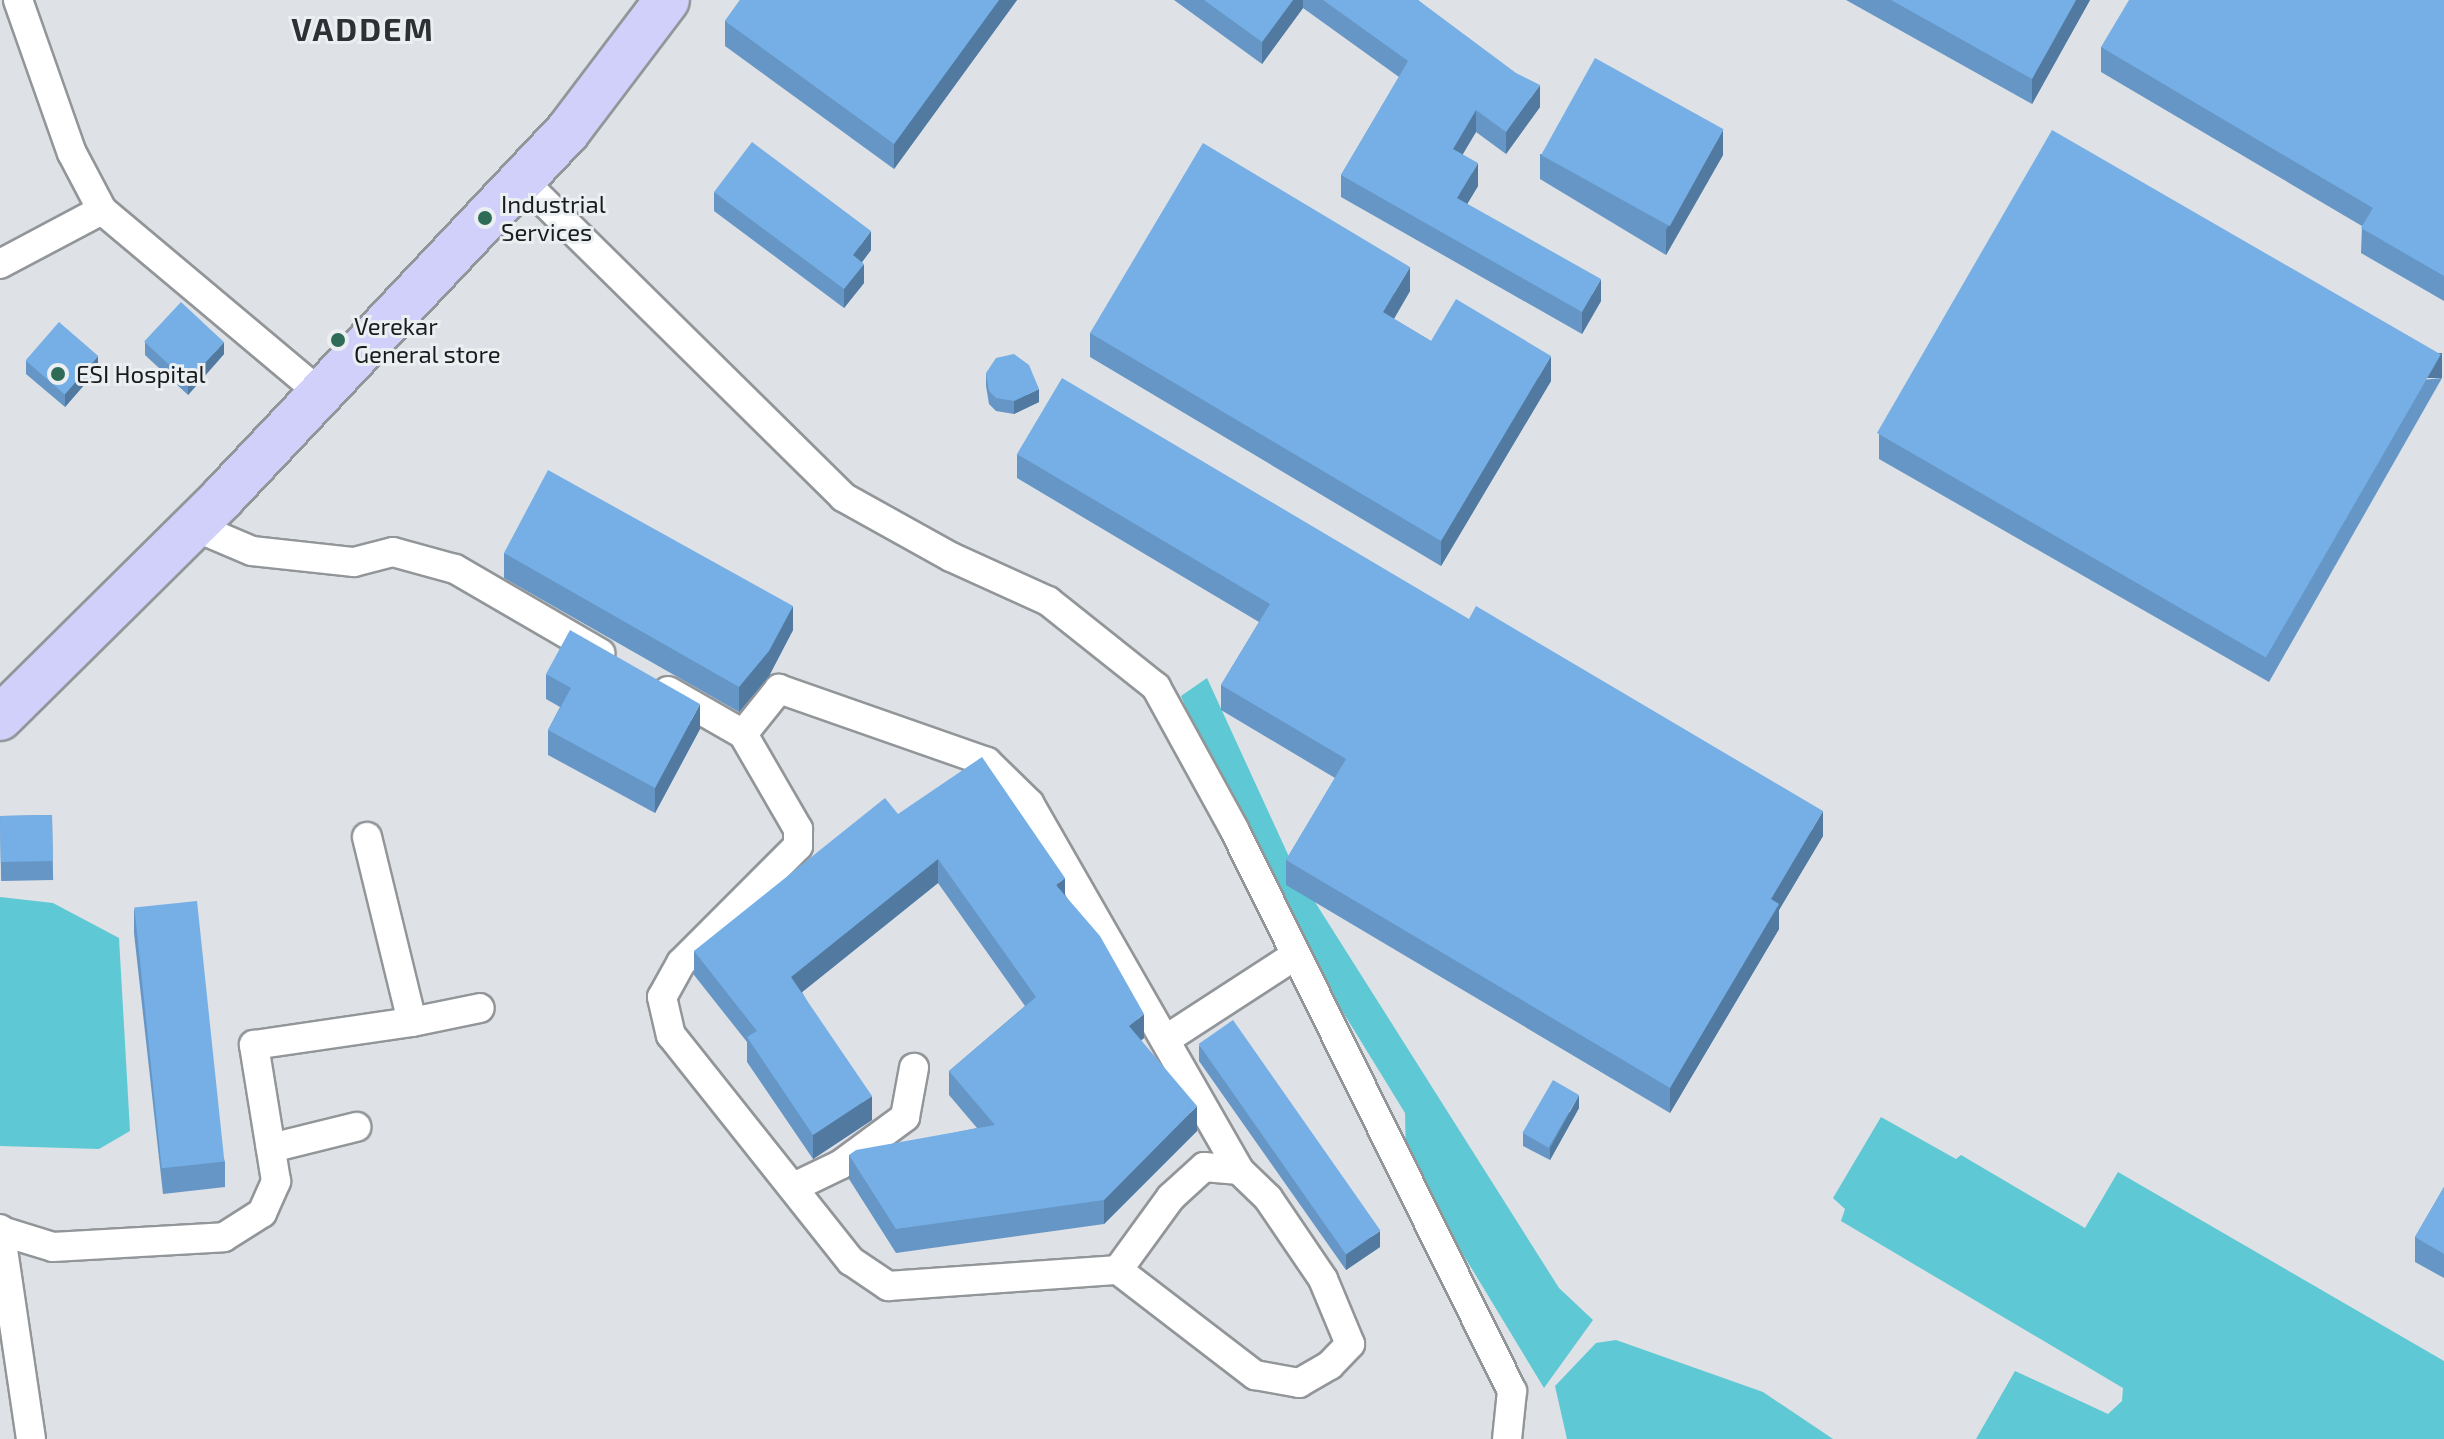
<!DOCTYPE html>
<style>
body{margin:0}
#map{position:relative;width:2444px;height:1439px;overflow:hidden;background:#dee1e5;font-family:"Exo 2",sans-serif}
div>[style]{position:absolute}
.water>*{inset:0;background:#5ec9d4}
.roads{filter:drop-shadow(2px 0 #929699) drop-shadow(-2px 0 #929699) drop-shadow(0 2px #929699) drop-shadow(0 -2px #929699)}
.minor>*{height:28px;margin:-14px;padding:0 14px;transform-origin:14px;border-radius:14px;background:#fff}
.primary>*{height:44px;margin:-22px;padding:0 22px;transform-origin:22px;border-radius:22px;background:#d0d0fa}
.wall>*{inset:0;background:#6596c5;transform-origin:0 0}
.shaded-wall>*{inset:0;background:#527aa0;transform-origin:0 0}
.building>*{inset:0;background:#75afe5;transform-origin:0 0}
.dots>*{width:22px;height:22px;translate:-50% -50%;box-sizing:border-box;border:4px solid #ebeff2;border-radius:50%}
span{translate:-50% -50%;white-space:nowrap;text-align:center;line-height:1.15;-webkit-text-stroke:6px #ebeff2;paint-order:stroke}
.poi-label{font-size:24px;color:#191b1c}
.left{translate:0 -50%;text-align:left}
.district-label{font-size:32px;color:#2e3134;font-weight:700;letter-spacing:2px}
</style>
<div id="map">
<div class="water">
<div style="clip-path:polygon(1207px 678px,1296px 872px,1559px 1288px,1593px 1320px,1544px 1388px,1406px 1160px,1405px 1113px,1252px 864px,1181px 696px)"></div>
<div style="clip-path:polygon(0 897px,53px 903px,119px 938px,130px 1131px,99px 1149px,0 1146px)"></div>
<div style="clip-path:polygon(1881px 1117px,1956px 1159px,1961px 1155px,2085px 1228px,2118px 1172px,2444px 1361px,2444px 1439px,1976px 1439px,2015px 1371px,2108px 1414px,2122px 1401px,2123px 1388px,1841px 1221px,1845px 1209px,1833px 1198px)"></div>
<div style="clip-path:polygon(1616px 1340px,1763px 1392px,1833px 1439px,1567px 1439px,1555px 1386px,1596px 1343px)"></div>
</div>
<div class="roads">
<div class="minor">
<div style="left:18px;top:0;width:162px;rotate:70.6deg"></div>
<div style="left:72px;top:153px;width:64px;rotate:62.2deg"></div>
<div style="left:102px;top:210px;width:285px;rotate:40deg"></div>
<div style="left:522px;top:180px;width:451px;rotate:44.6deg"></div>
<div style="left:843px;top:497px;width:124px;rotate:29.1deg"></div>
<div style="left:951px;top:557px;width:107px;rotate:24.4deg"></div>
<div style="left:1048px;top:601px;width:138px;rotate:38.5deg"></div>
<div style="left:1156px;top:687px;width:162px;rotate:61.2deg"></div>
<div style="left:1234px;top:829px;width:627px;rotate:63.68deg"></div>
<div style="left:1512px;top:1391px;width:48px;rotate:95.9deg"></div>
<div style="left:0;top:264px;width:115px;rotate:-27.9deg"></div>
<div style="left:193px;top:526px;width:64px;rotate:23deg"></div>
<div style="left:252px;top:551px;width:103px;rotate:6.2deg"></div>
<div style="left:354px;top:562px;width:40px;rotate:-14.4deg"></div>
<div style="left:393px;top:552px;width:64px;rotate:15.3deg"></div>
<div style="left:455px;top:569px;width:168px;rotate:30.1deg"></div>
<div style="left:668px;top:691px;width:86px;rotate:29.8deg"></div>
<div style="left:743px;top:734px;width:110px;rotate:59.9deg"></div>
<div style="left:798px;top:829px;width:17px;rotate:90deg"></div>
<div style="left:798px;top:846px;width:165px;rotate:135deg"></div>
<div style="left:681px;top:963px;width:39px;rotate:119deg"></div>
<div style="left:662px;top:997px;width:39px;rotate:77deg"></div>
<div style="left:671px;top:1035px;width:289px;rotate:51.5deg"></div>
<div style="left:851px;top:1261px;width:45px;rotate:34deg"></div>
<div style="left:888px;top:1286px;width:231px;rotate:-4deg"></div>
<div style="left:1118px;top:1270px;width:173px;rotate:37.5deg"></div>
<div style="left:1255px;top:1375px;width:45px;rotate:10.3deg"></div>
<div style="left:1299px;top:1383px;width:36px;rotate:-30deg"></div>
<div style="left:1330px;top:1365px;width:29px;rotate:-46deg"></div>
<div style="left:1350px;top:1344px;width:70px;rotate:-112.6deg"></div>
<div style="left:1323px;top:1279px;width:98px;rotate:-124.2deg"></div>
<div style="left:1268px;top:1198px;width:40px;rotate:-136deg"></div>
<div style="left:1239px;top:1170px;width:35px;rotate:-175deg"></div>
<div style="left:1204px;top:1167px;width:45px;rotate:137.7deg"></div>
<div style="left:1171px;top:1197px;width:90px;rotate:126deg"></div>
<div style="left:743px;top:734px;width:58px;rotate:-51.3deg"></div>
<div style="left:779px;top:689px;width:220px;rotate:19.3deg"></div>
<div style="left:987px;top:762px;width:59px;rotate:44.3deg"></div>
<div style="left:1029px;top:803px;width:423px;rotate:60.2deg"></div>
<div style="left:367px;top:837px;width:190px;rotate:76.3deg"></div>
<div style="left:1165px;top:1040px;width:156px;rotate:-33deg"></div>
<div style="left:271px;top:1148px;width:88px;rotate:-13.9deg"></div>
<div style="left:794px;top:1187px;width:51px;rotate:-25.6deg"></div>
<div style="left:840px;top:1165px;width:81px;rotate:-36.4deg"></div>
<div style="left:905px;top:1117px;width:50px;rotate:-79.6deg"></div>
<div style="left:0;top:1229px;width:212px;rotate:81.6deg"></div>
<div style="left:1px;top:1231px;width:54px;rotate:17.1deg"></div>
<div style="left:53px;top:1247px;width:171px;rotate:-3.3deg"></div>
<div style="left:224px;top:1237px;width:45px;rotate:-32.3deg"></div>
<div style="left:262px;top:1213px;width:35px;rotate:-66deg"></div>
<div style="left:276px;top:1181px;width:138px;rotate:-99.2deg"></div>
<div style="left:254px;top:1045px;width:160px;rotate:-8.3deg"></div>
<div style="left:412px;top:1022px;width:69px;rotate:-11.6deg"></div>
</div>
<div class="primary">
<div style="left:0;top:718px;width:314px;rotate:-44.7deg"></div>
<div style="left:223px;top:497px;width:503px;rotate:-46.69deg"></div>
<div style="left:568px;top:131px;width:164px;rotate:-52.9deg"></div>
</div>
</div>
<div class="wall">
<div style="clip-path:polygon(740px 0,1017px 0,894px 169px,725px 46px,725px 21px)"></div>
<div style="clip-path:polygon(1174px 0,1418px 0,1540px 107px,1506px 154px,1476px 132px,1462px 154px,1478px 186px,1467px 204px,1601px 301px,1582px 334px,1341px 197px,1341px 175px,1399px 77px,1303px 8px,1262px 64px)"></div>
<div style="clip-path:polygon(1846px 0,2090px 0,2032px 104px)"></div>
<div style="clip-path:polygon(2444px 0,2444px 301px,2361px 253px,2362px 226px,2101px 72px,2101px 47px)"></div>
<div style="clip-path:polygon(1540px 154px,1723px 155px,1666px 255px,1540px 179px)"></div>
<div style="clip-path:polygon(714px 192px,871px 250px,862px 262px,864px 283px,844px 308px,714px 211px)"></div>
<div style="clip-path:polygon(1410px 291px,1394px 319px,1431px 341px,1551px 381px,1441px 566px,1090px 357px,1090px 333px)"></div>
<div style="clip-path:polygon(145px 342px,224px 354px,188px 395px,145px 355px)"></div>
<div style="clip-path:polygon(26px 361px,98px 369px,65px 407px,26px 374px)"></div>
<div style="clip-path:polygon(986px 373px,1039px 402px,1014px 414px,996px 411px,989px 404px,986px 386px)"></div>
<div style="clip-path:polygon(2442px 378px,2269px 682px,1879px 459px,1879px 434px)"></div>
<div style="clip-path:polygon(1017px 454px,1823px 836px,1779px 910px,1779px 929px,1670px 1113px,1286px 885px,1286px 860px,1335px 778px,1221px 710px,1221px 685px,1259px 622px,1017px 478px)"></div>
<div style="clip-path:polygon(504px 553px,793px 630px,769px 676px,739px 712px,504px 578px)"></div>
<div style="clip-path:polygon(546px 674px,700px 729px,655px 813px,548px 755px,548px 730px,560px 707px,546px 699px)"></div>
<div style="clip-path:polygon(898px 814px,1065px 896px,1144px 1038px,1141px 1040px,1197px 1131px,1104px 1224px,896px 1253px,849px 1179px,849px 1155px,977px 1128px,949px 1095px,949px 1071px,1025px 1006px,938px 883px,802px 992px,872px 1120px,813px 1159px,747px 1062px,747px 1042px,694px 975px,694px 951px)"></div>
<div style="left:52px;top:815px;width:65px;height:52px;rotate:89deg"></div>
<div style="clip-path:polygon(134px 908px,225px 1162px,225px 1187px,163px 1194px,134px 933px)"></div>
<div style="clip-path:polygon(1199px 1045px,1380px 1247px,1346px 1270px,1199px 1061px)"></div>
<div style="clip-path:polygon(1579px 1108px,1550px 1160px,1523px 1146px,1523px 1133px)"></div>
<div style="clip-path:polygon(2444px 1187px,2444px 1278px,2415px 1262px,2415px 1237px)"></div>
</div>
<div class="shaded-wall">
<div style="clip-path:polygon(999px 0,1017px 0,894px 169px,894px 144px)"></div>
<div style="clip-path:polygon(1293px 0,1303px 0,1303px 8px,1262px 64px,1262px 42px)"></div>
<div style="clip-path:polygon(2076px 0,2090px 0,2032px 104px,2032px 79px)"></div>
<div style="clip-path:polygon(1540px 85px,1540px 107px,1506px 154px,1506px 132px)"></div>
<div style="clip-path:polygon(1476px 110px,1476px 132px,1453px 171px,1453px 149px)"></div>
<div style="clip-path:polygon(1723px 130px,1723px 155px,1666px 255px,1666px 230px)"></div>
<div style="clip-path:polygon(1478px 163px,1478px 186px,1457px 221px,1457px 198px)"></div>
<div style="clip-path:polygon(871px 231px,871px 250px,853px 274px,853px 255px)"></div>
<div style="clip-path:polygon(864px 264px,864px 283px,844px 308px,844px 289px)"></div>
<div style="clip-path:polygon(1410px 267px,1410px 291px,1383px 337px,1383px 312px)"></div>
<div style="clip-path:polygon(1601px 279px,1601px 301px,1582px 334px,1582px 312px)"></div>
<div style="clip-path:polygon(224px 342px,224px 354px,188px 395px,188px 382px)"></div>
<div style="left:2442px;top:353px;width:25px;height:350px;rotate:90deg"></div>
<div style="clip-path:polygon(98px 356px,98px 369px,65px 407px,65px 394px)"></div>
<div style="clip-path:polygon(1551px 356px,1551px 381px,1441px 566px,1441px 541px)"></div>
<div style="clip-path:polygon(1039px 389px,1039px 402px,1014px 414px,1014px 401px)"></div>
<div style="clip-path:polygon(793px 606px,793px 630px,769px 676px,739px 712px,739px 687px)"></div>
<div style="clip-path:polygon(700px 704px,700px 729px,655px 813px,655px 788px)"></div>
<div style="clip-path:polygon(1823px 811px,1823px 836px,1779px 910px,1779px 929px,1670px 1113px,1670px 1088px,1771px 899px)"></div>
<div style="clip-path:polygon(938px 859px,938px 883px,791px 1001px,791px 977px)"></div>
<div style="clip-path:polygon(1065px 878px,1065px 902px,1056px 885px)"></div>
<div style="clip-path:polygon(1144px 1014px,1144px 1038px,1129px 1050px,1129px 1026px)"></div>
<div style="clip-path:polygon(1579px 1095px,1579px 1108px,1550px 1160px,1550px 1148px)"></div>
<div style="clip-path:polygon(872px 1096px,872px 1120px,813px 1159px,813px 1135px)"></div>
<div style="clip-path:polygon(1197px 1106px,1197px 1131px,1104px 1224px,1104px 1200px)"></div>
<div style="clip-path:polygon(1380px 1231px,1380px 1247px,1346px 1270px,1346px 1254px)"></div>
</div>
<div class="building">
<div style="clip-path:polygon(740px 0,999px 0,894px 144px,725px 21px)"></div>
<div style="clip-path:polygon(1204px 0,1293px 0,1262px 42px)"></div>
<div style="clip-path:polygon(1323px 0,1418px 0,1516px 73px,1540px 85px,1506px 132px,1476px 110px,1453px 149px,1478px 163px,1457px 198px,1601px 279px,1582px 312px,1341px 175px,1408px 61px)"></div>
<div style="clip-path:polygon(1891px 0,2076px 0,2032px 79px)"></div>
<div style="clip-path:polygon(2129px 0,2444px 0,2444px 276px,2361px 228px,2373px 208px,2101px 47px)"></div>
<div style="left:1595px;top:58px;width:147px;height:111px;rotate:29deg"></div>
<div style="left:2052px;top:130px;width:449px;height:350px;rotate:30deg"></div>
<div style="clip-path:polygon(752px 142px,871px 231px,853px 255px,864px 264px,844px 289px,714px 192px)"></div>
<div style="clip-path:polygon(1203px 143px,1410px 267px,1383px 312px,1431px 341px,1456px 299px,1551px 356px,1441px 541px,1090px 333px)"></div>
<div style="left:181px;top:302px;width:59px;height:54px;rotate:43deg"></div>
<div style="left:59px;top:322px;width:52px;height:51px;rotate:41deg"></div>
<div style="clip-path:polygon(1014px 354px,1029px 365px,1039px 389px,1014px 401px,996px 398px,989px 391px,986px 373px,996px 358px)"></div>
<div style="clip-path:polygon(1062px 378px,1469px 619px,1476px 606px,1823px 811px,1771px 899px,1779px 904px,1670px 1088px,1286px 860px,1346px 759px,1221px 685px,1270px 604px,1017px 454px)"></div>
<div style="clip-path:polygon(548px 470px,793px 606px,769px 651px,739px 687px,504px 553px)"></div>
<div style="clip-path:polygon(570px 630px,700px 704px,655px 788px,548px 730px,571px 688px,546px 674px)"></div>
<div style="clip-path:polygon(982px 757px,1065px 878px,1056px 885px,1100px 936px,1144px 1014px,1129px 1026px,1197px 1106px,1104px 1200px,896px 1229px,849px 1155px,856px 1150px,995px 1125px,949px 1071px,1036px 997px,938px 859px,791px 977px,872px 1096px,813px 1135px,747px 1037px,757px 1031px,694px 951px,885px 798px,898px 814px)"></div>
<div style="left:52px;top:815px;width:46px;height:52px;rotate:89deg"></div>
<div style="left:197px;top:901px;width:262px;height:63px;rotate:84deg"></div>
<div style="left:1233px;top:1020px;width:257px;height:42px;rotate:55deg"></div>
<div style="left:1553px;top:1080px;width:30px;height:61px;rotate:30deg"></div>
<div style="clip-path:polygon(2444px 1187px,2444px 1254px,2415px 1237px)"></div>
</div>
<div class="dots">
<div style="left:485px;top:218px;background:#2f6c58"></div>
<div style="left:338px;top:340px;background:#2f6c58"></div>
<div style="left:58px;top:374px;background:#2f6c58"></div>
</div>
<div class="poi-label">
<span class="left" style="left:501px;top:218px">Industrial<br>Services</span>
<span class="left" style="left:354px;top:340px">Verekar<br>General store</span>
<span class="left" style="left:76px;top:374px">ESI Hospital</span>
</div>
<div class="district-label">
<span style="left:363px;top:28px">VADDEM</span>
</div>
</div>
